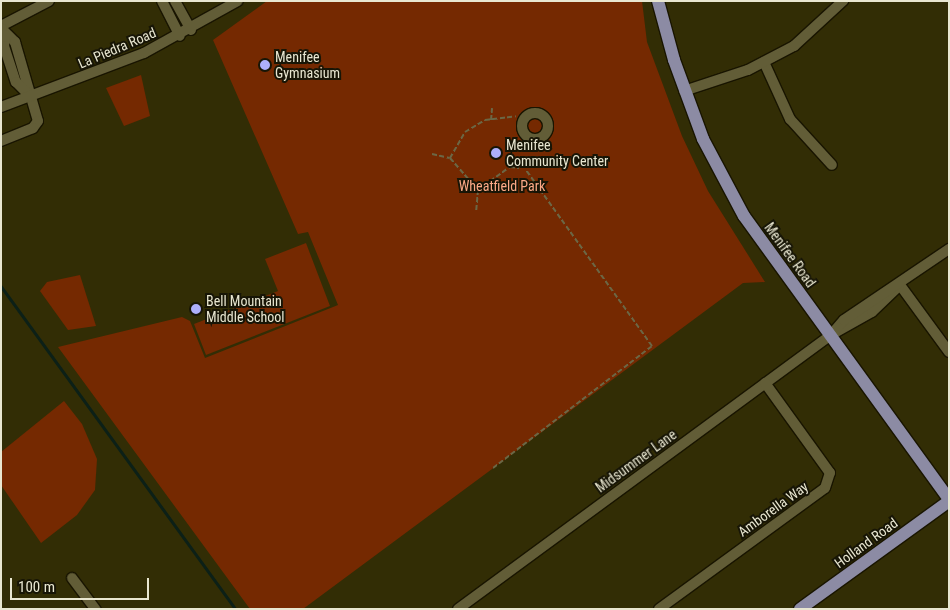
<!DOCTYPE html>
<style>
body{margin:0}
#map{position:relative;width:950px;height:610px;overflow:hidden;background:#322d05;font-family:"Roboto Condensed",sans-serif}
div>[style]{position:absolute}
.green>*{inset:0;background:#752901}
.stream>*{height:2.5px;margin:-1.25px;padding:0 1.25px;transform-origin:1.25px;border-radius:1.25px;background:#0c2017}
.path>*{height:2px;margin-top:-1px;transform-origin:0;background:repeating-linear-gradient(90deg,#6b6745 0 5px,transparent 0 7.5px)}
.roads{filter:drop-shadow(1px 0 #191500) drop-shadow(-1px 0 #191500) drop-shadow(0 1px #191500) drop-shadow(0 -1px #191500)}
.minor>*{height:10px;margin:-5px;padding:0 5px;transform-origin:5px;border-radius:5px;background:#625d37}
.minor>.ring{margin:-5px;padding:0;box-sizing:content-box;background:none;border:10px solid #625d37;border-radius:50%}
.major>*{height:12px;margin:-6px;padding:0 6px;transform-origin:6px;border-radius:6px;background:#8c8ba4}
.dots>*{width:14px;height:14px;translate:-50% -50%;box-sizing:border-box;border:2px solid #171506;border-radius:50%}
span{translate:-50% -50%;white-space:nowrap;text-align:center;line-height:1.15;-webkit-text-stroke:4px #171506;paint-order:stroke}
.street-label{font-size:14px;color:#e9e7d1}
.poi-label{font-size:14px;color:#e9e7d1}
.left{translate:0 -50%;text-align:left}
.park-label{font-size:14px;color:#fda987}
.frame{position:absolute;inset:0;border:2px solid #e9e7d1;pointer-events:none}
.scale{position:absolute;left:10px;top:578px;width:139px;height:22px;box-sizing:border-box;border:2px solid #e9e7d1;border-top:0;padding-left:6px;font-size:15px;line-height:18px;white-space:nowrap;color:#e9e7d1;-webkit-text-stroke:4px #171506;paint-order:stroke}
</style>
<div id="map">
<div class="green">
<div style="clip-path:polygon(267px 1px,642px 1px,647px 42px,682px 136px,708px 191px,765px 282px,743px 283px,303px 609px,250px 609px,58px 347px,182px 317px,190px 321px,205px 358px,338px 305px,308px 232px,298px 234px,213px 40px)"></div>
<div style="clip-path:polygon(141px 75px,150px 116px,124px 126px,106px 88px)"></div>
<div style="clip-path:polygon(306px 243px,330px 306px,206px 355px,194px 324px,278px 291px,265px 259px)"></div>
<div style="clip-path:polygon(80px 275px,96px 326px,68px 330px,40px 291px,47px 282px)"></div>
<div style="clip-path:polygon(64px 401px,82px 424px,97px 459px,95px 490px,77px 515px,41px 543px,1px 485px,1px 452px)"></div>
</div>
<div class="stream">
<div style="left:1px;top:286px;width:399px;rotate:54deg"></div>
</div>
<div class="path">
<div style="left:491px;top:120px;width:12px;rotate:-85deg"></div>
<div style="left:432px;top:154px;width:18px;rotate:13deg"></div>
<div style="left:450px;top:158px;width:30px;rotate:-60deg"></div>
<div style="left:465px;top:132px;width:23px;rotate:-31deg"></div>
<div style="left:485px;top:120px;width:31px;rotate:-7deg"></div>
<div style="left:450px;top:158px;width:43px;rotate:48.8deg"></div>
<div style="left:478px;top:190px;width:21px;rotate:95deg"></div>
<div style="left:478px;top:190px;width:39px;rotate:-36deg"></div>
<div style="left:510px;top:167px;width:9px;rotate:6deg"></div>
<div style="left:493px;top:468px;width:200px;rotate:-37.5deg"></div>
<div style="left:652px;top:346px;width:216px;rotate:-125.6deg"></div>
</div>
<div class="roads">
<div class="minor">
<div style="left:162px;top:1px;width:39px;rotate:63deg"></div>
<div style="left:175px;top:1px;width:33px;rotate:61deg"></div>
<div style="left:1px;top:26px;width:54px;rotate:-27.5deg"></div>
<div style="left:1px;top:28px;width:20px;rotate:45deg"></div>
<div style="left:15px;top:42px;width:82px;rotate:73.8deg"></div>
<div style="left:38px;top:121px;width:9px;rotate:126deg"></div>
<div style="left:33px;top:128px;width:35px;rotate:158deg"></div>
<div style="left:5px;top:35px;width:11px;rotate:95deg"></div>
<div style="left:4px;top:46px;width:38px;rotate:72deg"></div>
<div style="left:16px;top:82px;width:21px;rotate:45deg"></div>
<div style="left:764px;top:62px;width:63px;rotate:65.5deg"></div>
<div style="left:790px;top:119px;width:62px;rotate:47.6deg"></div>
<div style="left:684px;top:91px;width:67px;rotate:-18.2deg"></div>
<div style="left:748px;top:70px;width:52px;rotate:-27.6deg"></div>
<div style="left:794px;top:46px;width:67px;rotate:-42.6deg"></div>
<div style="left:1px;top:107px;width:153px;rotate:-20.7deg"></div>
<div style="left:144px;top:53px;width:107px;rotate:-29deg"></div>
<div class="ring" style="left:522px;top:113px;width:16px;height:16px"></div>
<div style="left:900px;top:285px;width:83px;rotate:53.8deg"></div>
<div style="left:831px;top:335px;width:47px;rotate:-29.3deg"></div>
<div style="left:872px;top:312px;width:37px;rotate:-44deg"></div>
<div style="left:72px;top:578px;width:39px;rotate:53deg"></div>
<div style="left:458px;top:609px;width:461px;rotate:-36.3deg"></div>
<div style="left:830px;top:336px;width:21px;rotate:-49deg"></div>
<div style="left:844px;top:320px;width:127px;rotate:-34.1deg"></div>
<div style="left:659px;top:609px;width:205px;rotate:-36.1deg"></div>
<div style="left:825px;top:488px;width:16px;rotate:-72deg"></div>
<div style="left:830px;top:473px;width:111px;rotate:-125.8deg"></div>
</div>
<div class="major">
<div style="left:658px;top:1px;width:61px;rotate:74.8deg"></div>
<div style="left:674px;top:60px;width:84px;rotate:69.8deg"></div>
<div style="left:703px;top:139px;width:87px;rotate:62deg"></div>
<div style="left:744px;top:216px;width:349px;rotate:54.1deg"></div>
<div style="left:800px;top:609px;width:184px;rotate:-35.9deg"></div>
</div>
</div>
<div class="dots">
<div style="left:265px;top:65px;background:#adaffb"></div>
<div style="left:496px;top:153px;background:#adaffb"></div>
<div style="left:196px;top:309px;background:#adaffb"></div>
</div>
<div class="street-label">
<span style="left:117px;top:48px;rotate:-23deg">La Piedra Road</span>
<span style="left:790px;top:255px;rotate:54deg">Menifee Road</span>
<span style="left:636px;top:461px;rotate:-36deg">Midsummer Lane</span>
<span style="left:773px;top:509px;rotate:-36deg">Amborella Way</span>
<span style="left:866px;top:543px;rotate:-36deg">Holland Road</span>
</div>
<div class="poi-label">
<span class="left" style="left:275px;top:65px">Menifee<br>Gymnasium</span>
<span class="left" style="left:506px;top:153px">Menifee<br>Community Center</span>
<span class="left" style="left:206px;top:309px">Bell Mountain<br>Middle School</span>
</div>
<div class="park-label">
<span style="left:502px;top:186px">Wheatfield Park</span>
</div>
<div class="frame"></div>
<div class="scale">100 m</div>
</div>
